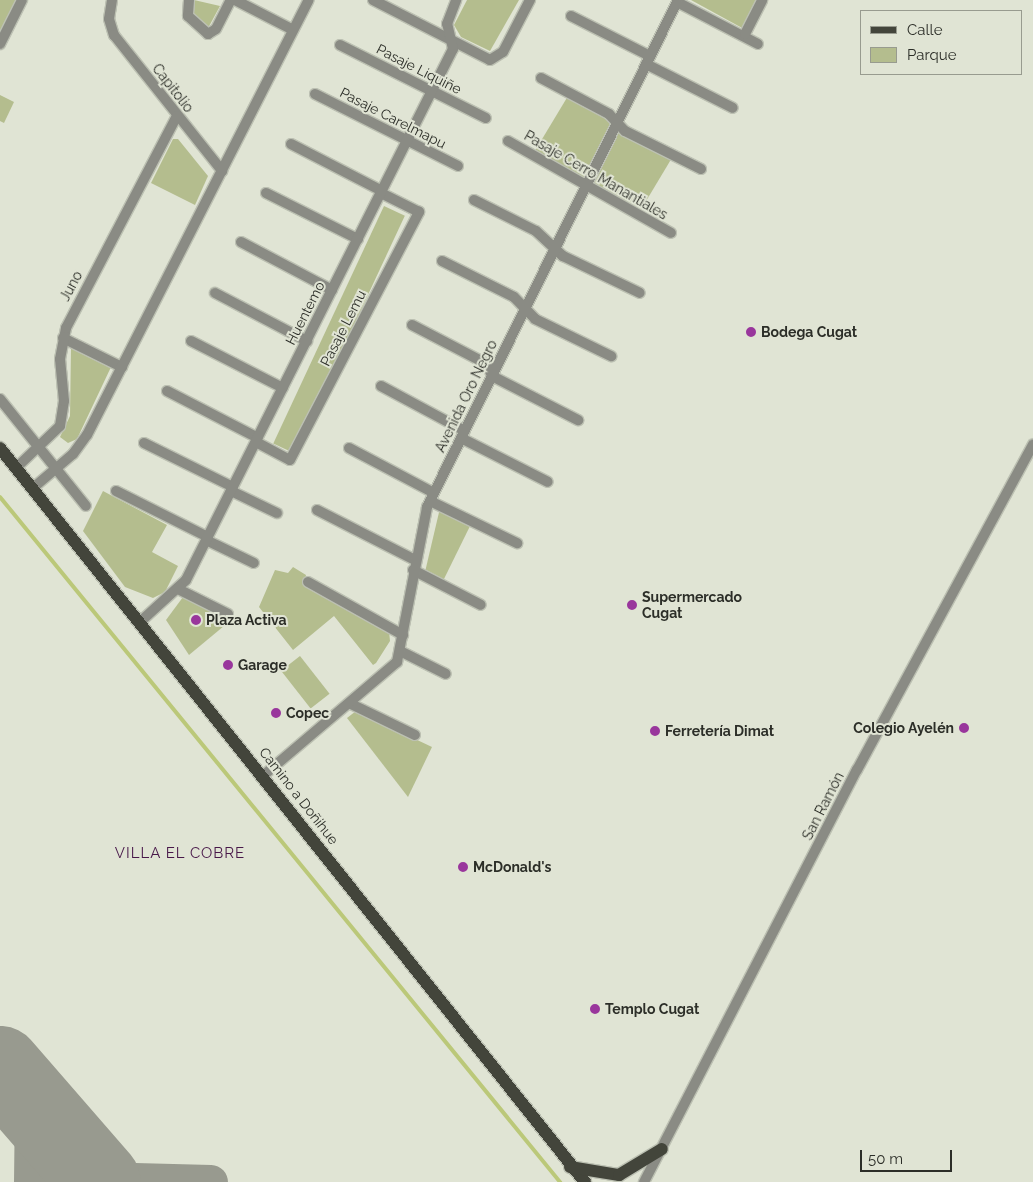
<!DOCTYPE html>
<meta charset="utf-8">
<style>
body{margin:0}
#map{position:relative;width:1033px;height:1182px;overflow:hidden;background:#e0e4d4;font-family:Raleway,sans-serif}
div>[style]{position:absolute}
.green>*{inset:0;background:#b4bd8e;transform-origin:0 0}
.stream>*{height:4px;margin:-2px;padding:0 2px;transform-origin:2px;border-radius:2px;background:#bbc879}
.taxiway>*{height:34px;margin:-17px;padding:0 17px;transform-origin:17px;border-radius:17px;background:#989a8f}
.runway>*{height:82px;margin:-41px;padding:0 41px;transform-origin:41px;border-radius:41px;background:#989a8f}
.roads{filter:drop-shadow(1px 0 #bcc0b2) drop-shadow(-1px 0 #bcc0b2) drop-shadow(0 1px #bcc0b2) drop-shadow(0 -1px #bcc0b2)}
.minor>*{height:10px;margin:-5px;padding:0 5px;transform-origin:5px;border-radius:5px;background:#8a8b84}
.tertiary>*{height:10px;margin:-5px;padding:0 5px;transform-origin:5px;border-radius:5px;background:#8a8b84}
.primary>*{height:12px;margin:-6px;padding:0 6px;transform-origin:6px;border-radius:6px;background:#43453b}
.dots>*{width:14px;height:14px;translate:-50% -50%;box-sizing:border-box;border:2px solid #e0e4d4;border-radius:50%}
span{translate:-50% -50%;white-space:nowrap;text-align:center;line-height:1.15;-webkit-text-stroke:4px #e0e4d4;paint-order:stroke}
.street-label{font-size:14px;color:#2c2e28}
.poi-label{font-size:14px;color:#2c2e28;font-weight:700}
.left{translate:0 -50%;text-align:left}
.right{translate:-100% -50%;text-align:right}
.neighbourhood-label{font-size:15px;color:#481849;letter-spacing:1px}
.legend{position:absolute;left:860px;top:10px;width:162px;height:65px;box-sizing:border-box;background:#e0e4d4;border:1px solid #989b8f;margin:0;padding:6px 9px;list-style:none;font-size:15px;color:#2c2e28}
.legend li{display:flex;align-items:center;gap:10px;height:25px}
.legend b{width:25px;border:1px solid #989b8f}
.scale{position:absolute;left:860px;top:1150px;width:92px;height:22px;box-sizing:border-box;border:2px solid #2c2e28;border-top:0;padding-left:6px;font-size:15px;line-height:18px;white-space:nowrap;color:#2c2e28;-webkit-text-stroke:4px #e0e4d4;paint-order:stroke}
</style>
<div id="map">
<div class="green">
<div style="clip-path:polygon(0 0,16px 0,0 32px)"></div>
<div style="clip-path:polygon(194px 0,220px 6px,207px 30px,189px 10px)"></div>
<div style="clip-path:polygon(467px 0,519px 0,490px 51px,461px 37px,454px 25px)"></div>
<div style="clip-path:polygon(691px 0,758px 0,744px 29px)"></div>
<div style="clip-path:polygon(0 95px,14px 102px,4px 123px,0 121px)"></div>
<div style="left:568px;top:96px;width:121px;height:64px;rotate:31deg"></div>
<div style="clip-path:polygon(173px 139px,178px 139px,208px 176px,195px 205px,151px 183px)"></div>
<div style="left:384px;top:206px;width:23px;height:262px;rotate:25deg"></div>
<div style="clip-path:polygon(71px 347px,111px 367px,77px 439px,68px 443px,60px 437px,70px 416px)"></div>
<div style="clip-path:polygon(103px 491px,167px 525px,152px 552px,178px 566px,165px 592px,153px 598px,125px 587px,83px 531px)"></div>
<div style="clip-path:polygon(440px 508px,471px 524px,443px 581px,425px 572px)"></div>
<div style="clip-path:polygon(293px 567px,306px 575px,304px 585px,389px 631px,390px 641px,376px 663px,373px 665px,334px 616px,293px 650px,259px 607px,275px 570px,288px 573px)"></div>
<div style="clip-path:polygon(183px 597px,230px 621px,189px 655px,166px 620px)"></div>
<div style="left:300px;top:656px;width:48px;height:24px;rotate:52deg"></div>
<div style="clip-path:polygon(356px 711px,432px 747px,408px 797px,347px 718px)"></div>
</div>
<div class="stream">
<div style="left:0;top:497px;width:885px;rotate:50.73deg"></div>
</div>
<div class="taxiway">
<div style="left:97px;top:1179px;width:114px;rotate:1.5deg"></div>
<div style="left:31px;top:1182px;width:78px;rotate:-89.3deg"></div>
</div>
<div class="runway">
<div style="left:0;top:1067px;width:152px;rotate:49deg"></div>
</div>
<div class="roads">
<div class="minor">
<div style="left:112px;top:0;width:19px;rotate:99deg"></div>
<div style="left:109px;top:19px;width:17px;rotate:73deg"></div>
<div style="left:114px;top:35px;width:174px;rotate:51.5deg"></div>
<div style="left:189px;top:0;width:16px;rotate:94deg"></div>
<div style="left:188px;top:16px;width:27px;rotate:42deg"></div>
<div style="left:208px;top:34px;width:9px;rotate:-32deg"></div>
<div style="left:216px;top:29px;width:33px;rotate:-63deg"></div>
<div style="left:235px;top:0;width:65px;rotate:27.3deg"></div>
<div style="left:373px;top:0;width:131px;rotate:27.1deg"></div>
<div style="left:490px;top:60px;width:15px;rotate:-32deg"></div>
<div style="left:503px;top:52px;width:59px;rotate:-62.6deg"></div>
<div style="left:677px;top:2px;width:91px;rotate:27.4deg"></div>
<div style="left:571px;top:16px;width:89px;rotate:26.9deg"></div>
<div style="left:745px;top:34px;width:38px;rotate:-63deg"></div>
<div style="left:0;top:44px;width:49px;rotate:-63.4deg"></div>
<div style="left:340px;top:45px;width:163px;rotate:26.6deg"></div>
<div style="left:646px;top:64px;width:97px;rotate:26.8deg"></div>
<div style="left:541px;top:78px;width:77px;rotate:27.9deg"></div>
<div style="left:609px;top:114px;width:23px;rotate:47deg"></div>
<div style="left:625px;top:131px;width:85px;rotate:26.6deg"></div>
<div style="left:315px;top:94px;width:160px;rotate:26.7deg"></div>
<div style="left:508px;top:141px;width:187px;rotate:29.4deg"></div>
<div style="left:291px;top:144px;width:102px;rotate:27.3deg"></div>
<div style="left:266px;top:193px;width:103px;rotate:26.6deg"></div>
<div style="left:474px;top:200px;width:69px;rotate:26.6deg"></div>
<div style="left:536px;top:231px;width:37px;rotate:43deg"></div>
<div style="left:563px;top:256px;width:85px;rotate:25.7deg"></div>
<div style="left:241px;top:242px;width:103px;rotate:27.8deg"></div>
<div style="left:442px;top:261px;width:80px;rotate:26.6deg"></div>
<div style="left:514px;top:297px;width:30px;rotate:46deg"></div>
<div style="left:535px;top:319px;width:85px;rotate:26deg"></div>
<div style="left:215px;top:293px;width:104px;rotate:27.6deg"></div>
<div style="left:412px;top:325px;width:85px;rotate:27.5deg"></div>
<div style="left:487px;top:364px;width:13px;rotate:67deg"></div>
<div style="left:492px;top:376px;width:97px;rotate:27.1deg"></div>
<div style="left:63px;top:338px;width:66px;rotate:26.2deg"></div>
<div style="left:191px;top:341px;width:103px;rotate:27.1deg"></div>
<div style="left:381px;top:386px;width:95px;rotate:28.2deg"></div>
<div style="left:167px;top:391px;width:102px;rotate:27.3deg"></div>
<div style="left:0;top:399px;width:137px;rotate:51.2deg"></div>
<div style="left:461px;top:438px;width:97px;rotate:26.8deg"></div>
<div style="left:256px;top:442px;width:38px;rotate:28deg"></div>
<div style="left:290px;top:460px;width:280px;rotate:-62.5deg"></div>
<div style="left:419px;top:212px;width:42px;rotate:-153.4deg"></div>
<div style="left:144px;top:443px;width:99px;rotate:26.3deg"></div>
<div style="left:349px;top:448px;width:96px;rotate:27.9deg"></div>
<div style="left:16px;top:468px;width:61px;rotate:-43.7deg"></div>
<div style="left:60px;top:426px;width:25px;rotate:-81deg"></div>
<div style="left:64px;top:401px;width:42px;rotate:-95.4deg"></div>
<div style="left:60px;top:359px;width:32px;rotate:-79deg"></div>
<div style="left:66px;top:328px;width:239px;rotate:-62.4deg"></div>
<div style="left:33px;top:488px;width:52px;rotate:-40.4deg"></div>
<div style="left:73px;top:454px;width:24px;rotate:-54deg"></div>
<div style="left:87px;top:435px;width:488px;rotate:-63deg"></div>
<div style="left:116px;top:491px;width:103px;rotate:26.6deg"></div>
<div style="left:231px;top:491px;width:51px;rotate:25.6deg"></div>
<div style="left:430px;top:501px;width:97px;rotate:25.8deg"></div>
<div style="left:317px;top:510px;width:110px;rotate:27deg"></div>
<div style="left:206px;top:540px;width:53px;rotate:25.6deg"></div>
<div style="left:413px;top:570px;width:76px;rotate:27.2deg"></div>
<div style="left:308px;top:582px;width:109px;rotate:29.2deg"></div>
<div style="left:178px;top:589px;width:56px;rotate:26.6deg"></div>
<div style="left:140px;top:622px;width:62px;rotate:-42.4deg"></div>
<div style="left:186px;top:580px;width:594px;rotate:-63.31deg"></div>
<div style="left:453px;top:49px;width:26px;rotate:-103deg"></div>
<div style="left:447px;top:24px;width:26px;rotate:-69deg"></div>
<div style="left:400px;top:651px;width:51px;rotate:26.6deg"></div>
<div style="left:351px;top:704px;width:71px;rotate:25.8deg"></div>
<div style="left:264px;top:775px;width:175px;rotate:-40.4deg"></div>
<div style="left:397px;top:662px;width:158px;rotate:-79deg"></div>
<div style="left:427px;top:507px;width:566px;rotate:-63.66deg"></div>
</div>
<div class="tertiary">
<div style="left:644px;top:1182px;width:464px;rotate:-62.7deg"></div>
<div style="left:857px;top:770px;width:370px;rotate:-61.6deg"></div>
</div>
<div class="primary">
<div style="left:0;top:448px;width:939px;rotate:51.45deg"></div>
<div style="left:570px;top:1167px;width:50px;rotate:9.3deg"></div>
<div style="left:619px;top:1175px;width:50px;rotate:-31.2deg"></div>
</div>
</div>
<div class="dots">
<div style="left:751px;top:332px;background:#99369c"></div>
<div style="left:632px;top:605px;background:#99369c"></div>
<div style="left:196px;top:620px;background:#99369c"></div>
<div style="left:228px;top:665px;background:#99369c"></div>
<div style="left:276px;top:713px;background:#99369c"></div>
<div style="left:964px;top:728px;background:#99369c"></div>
<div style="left:655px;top:731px;background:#99369c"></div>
<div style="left:463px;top:867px;background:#99369c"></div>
<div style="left:595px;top:1009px;background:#99369c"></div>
</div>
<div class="street-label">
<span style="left:419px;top:69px;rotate:27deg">Pasaje Liquiñe</span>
<span style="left:173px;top:88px;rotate:52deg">Capitolio</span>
<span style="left:393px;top:118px;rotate:27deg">Pasaje Carelmapu</span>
<span style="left:596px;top:175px;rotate:30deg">Pasaje Cerro Manantiales</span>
<span style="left:71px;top:286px;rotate:-62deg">Juno</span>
<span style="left:305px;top:313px;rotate:-63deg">Huentemo</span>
<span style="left:343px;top:328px;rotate:-63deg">Pasaje Lemu</span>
<span style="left:466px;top:396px;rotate:-64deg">Avenida Oro Negro</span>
<span style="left:299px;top:796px;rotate:52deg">Camino a Doñihue</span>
<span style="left:823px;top:806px;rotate:-63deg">San Ramón</span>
</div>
<div class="poi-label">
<span class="left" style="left:761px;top:332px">Bodega Cugat</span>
<span class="left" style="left:642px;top:605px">Supermercado<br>Cugat</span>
<span class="left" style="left:206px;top:620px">Plaza Activa</span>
<span class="left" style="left:238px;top:665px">Garage</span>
<span class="left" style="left:286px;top:713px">Copec</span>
<span class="right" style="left:954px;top:728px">Colegio Ayelén</span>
<span class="left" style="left:665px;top:731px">Ferretería Dimat</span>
<span class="left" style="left:473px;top:867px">McDonald's</span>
<span class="left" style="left:605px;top:1009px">Templo Cugat</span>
</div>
<div class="neighbourhood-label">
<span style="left:180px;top:854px">VILLA EL COBRE</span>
</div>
<ul class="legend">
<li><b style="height:6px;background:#43453b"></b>Calle</li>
<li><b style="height:14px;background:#b4bd8e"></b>Parque</li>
</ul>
<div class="scale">50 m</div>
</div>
